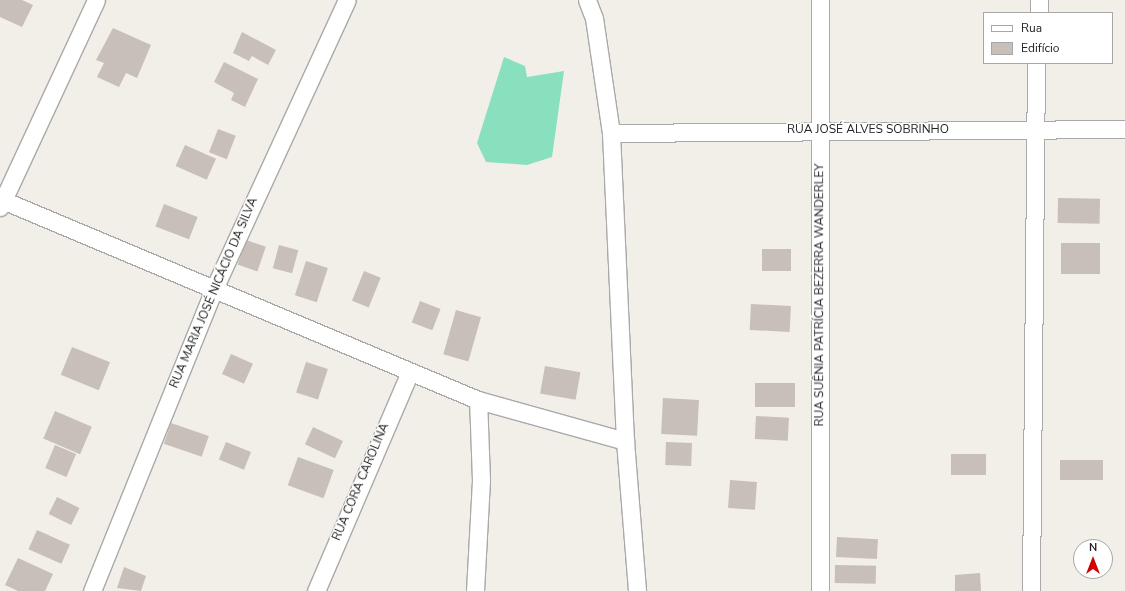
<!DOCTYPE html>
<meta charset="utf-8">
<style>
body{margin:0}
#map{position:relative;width:1125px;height:591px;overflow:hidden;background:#f2efe9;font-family:"Nunito Sans",sans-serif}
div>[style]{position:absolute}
.pitch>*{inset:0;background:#88e0be}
.building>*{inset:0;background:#c7bfb8;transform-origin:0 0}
.roads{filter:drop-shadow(1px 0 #a9a9a9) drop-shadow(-1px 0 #a9a9a9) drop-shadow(0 1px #a9a9a9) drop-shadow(0 -1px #a9a9a9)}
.minor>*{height:17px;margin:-8.5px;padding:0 8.5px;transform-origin:8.5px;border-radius:8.5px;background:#fff}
span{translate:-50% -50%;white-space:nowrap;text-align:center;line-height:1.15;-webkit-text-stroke:3px #fff;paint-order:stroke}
.street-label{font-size:12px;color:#222}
.legend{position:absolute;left:983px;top:12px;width:130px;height:52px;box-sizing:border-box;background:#fff;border:1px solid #a7a7a7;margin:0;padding:5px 7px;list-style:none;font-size:12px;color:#222}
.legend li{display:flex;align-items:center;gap:8px;height:20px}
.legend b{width:20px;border:1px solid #a7a7a7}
.north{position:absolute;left:1073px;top:539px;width:40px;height:40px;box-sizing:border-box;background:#fff;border:1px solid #a7a7a7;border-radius:50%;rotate:0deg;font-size:11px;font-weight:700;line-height:16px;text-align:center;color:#222}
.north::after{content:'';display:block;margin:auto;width:14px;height:18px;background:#d40000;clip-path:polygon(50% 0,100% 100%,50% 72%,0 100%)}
</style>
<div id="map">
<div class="pitch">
<div style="clip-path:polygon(504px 57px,525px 66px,527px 77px,564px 71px,552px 157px,527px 165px,486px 162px,477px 143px)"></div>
</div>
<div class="building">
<div style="clip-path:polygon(0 0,22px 0,33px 5px,22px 27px,0 17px)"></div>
<div style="clip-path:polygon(113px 28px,151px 45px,137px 78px,126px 73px,119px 87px,97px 77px,104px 63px,96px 60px)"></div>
<div style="clip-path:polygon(242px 32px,276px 50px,268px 65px,252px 56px,249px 61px,233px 53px)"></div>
<div style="clip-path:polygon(224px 62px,258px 79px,245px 107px,231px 100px,234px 93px,214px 82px)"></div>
<div style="left:218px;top:129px;width:19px;height:25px;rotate:21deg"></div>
<div style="left:185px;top:145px;width:34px;height:23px;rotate:24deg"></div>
<div style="left:1058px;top:198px;width:42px;height:25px;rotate:1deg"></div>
<div style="left:164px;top:204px;width:36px;height:24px;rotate:21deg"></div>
<div style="left:246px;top:240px;width:21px;height:26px;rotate:19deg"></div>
<div style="left:1061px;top:243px;width:39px;height:31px"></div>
<div style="left:279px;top:245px;width:20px;height:24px;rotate:15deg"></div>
<div style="left:762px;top:249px;width:29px;height:22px"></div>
<div style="left:306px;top:261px;width:23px;height:36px;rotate:18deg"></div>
<div style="left:364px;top:271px;width:18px;height:32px;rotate:22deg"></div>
<div style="left:420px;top:301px;width:22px;height:23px;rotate:21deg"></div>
<div style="left:751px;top:304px;width:40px;height:26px;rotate:3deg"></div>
<div style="left:456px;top:310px;width:26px;height:46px;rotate:16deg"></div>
<div style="left:72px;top:347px;width:41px;height:30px;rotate:22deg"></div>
<div style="left:231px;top:354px;width:24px;height:22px;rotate:24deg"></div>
<div style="left:306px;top:362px;width:23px;height:32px;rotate:18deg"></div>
<div style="left:545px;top:366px;width:36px;height:28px;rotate:10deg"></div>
<div style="left:755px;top:383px;width:40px;height:24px"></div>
<div style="left:663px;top:398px;width:36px;height:36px;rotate:3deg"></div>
<div style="left:55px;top:411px;width:40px;height:30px;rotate:23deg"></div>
<div style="left:756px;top:416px;width:33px;height:23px;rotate:3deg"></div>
<div style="left:171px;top:423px;width:40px;height:22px;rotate:19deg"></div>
<div style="left:313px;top:427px;width:33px;height:19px;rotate:25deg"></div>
<div style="left:226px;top:442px;width:27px;height:19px;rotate:22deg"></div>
<div style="left:666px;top:442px;width:26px;height:23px;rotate:2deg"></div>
<div style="left:55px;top:445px;width:23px;height:25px;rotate:23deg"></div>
<div style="left:951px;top:454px;width:35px;height:21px"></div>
<div style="left:298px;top:457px;width:38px;height:30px;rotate:20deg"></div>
<div style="left:1060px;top:460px;width:43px;height:20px"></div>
<div style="left:730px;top:480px;width:27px;height:28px;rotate:4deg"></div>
<div style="left:57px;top:497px;width:25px;height:19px;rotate:26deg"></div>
<div style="left:37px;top:530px;width:36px;height:21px;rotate:24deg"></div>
<div style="left:837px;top:537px;width:41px;height:20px;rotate:3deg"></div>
<div style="clip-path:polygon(18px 558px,53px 574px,45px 591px,18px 591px,5px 585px)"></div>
<div style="left:835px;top:565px;width:41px;height:18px;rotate:1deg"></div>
<div style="clip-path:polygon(124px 567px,146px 576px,141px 591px,117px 588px)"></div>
<div style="clip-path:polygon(980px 573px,981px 591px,955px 591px,955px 575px)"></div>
</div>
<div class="roads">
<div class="minor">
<div style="left:587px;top:0;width:19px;rotate:69deg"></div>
<div style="left:594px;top:18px;width:116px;rotate:81.6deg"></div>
<div style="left:611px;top:133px;width:308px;rotate:87.4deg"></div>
<div style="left:625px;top:441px;width:150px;rotate:85.4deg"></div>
<div style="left:1039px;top:13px;width:13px;rotate:-90deg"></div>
<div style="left:611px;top:133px;width:514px;rotate:-0.45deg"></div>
<div style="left:0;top:199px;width:519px;rotate:22.81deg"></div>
<div style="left:478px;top:400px;width:153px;rotate:15.6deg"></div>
<div style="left:0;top:207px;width:228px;rotate:-65.1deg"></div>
<div style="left:92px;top:591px;width:323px;rotate:-68deg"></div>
<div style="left:213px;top:291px;width:320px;rotate:-65.3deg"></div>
<div style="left:316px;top:591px;width:236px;rotate:-66.8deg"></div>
<div style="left:475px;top:591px;width:111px;rotate:-86.9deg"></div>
<div style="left:481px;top:480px;width:80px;rotate:-92.1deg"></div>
<div style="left:820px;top:591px;width:591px;rotate:-90deg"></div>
<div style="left:1031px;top:591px;width:528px;rotate:-89.46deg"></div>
</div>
</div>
<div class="street-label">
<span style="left:868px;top:130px">RUA JOSÉ ALVES SOBRINHO</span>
<span style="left:214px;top:293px;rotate:-67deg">RUA MARIA JOSÉ NICÁCIO DA SILVA</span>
<span style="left:820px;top:295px;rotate:-90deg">RUA SUÊNIA PATRÍCIA BEZERRA WANDERLEY</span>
<span style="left:361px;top:482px;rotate:-67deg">RUA CORA CAROLINA</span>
</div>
<ul class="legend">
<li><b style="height:5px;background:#fff"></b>Rua</li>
<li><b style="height:11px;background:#c7bfb8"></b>Edifício</li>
</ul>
<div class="north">N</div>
</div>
